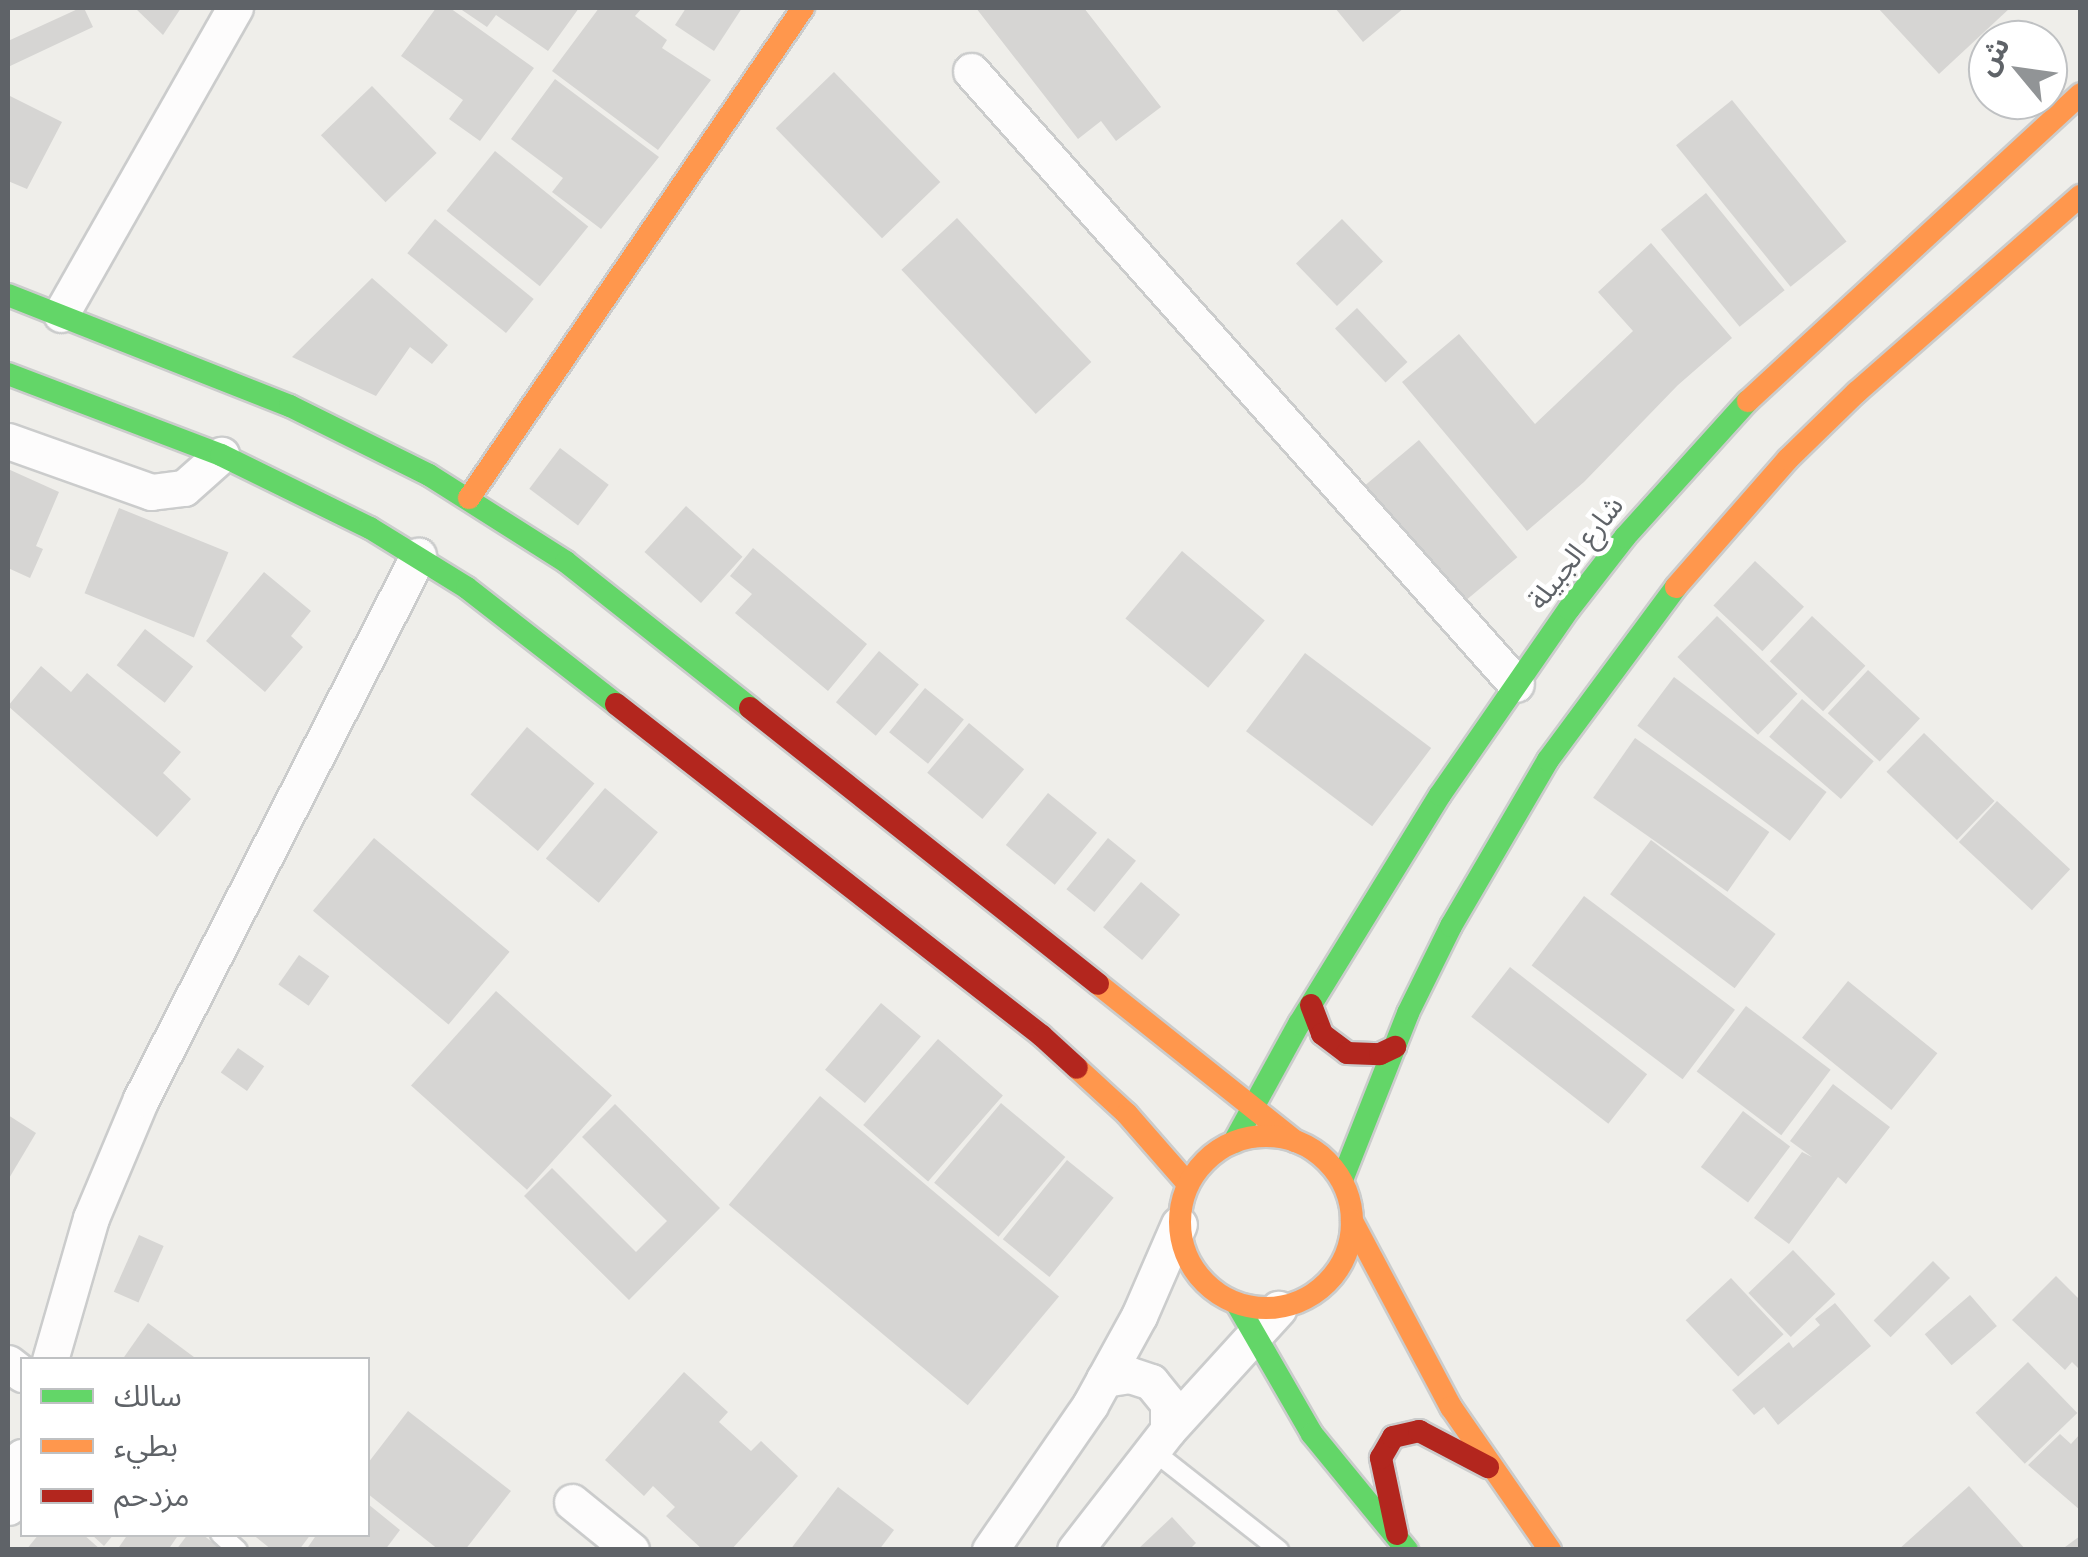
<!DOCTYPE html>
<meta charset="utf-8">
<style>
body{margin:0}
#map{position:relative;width:2088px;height:1557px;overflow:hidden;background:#efeeea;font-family:"Roboto Condensed","Noto Sans Arabic",sans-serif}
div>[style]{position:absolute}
.building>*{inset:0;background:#d6d5d3;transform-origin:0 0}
.roads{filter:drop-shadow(2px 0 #cbcccc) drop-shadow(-2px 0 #cbcccc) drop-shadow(0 2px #cbcccc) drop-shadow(0 -2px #cbcccc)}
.lane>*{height:18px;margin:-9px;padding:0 9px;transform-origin:9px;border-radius:9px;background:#fdfcfc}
.street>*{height:35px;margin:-17.5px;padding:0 17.5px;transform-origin:17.5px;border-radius:17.5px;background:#fdfcfc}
.fast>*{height:22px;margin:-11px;padding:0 11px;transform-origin:11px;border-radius:11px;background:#63d668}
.slow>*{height:22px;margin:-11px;padding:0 11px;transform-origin:11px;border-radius:11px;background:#ff974d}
.slow>.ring{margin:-11px;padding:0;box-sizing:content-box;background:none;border:22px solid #ff974d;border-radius:50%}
.jam>*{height:22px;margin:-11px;padding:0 11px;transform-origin:11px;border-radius:11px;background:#b3261e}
span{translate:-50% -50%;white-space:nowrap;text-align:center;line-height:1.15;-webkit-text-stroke:9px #fff;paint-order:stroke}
.street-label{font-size:28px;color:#5f6368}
.frame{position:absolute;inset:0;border:10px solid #5f6368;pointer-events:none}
.legend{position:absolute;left:20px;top:1357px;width:350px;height:180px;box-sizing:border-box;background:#fff;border:2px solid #bfc1c3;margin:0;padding:12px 18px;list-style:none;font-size:30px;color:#5f6368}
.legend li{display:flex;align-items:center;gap:20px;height:50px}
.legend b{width:50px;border:2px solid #bfc1c3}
.north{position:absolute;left:1968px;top:20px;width:100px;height:100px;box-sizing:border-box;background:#fff;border:2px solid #bfc1c3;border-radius:50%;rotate:299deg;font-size:28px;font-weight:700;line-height:40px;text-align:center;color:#5f6368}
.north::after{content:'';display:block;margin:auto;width:35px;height:45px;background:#919496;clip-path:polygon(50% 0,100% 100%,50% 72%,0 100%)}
</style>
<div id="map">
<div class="building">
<div style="clip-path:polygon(80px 8px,84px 8px,93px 27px,8px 67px,8px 41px)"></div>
<div style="clip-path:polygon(135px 8px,181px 8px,163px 35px)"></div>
<div style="clip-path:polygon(436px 8px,450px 8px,534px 68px,480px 141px,449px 119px,463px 100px,401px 56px)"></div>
<div style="clip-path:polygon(459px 8px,579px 8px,548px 51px,496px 15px,487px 27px)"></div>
<div style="clip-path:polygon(599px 8px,642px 8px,635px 16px,667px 40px,662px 48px,711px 80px,658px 150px,552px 71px)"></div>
<div style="clip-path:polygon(686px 8px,742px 8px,714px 51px,675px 25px)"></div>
<div style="clip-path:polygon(976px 8px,1084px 8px,1161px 107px,1116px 141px,1101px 121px,1078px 139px)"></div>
<div style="clip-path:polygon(1335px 8px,1404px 8px,1363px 42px)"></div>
<div style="clip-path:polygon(1878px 8px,2010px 8px,1939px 74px)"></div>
<div style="left:834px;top:72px;width:153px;height:81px;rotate:46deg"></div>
<div style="clip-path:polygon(555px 79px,659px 157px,601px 229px,552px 192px,563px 178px,511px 139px)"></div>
<div style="left:372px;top:86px;width:93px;height:71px;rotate:46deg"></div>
<div style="clip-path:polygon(8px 95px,62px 122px,27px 189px,8px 181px)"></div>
<div style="left:1732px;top:100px;width:182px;height:72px;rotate:51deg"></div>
<div style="left:495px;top:151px;width:120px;height:77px;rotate:39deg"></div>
<div style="left:1706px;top:193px;width:125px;height:58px;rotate:51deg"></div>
<div style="left:957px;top:218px;width:197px;height:76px;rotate:47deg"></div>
<div style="left:435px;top:219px;width:127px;height:44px;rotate:39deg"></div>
<div style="left:1342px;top:219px;width:59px;height:64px;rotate:46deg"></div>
<div style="clip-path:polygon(1651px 243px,1732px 338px,1678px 385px,1584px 482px,1527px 531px,1402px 382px,1459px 334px,1535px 424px,1633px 331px,1598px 292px)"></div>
<div style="clip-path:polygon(372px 278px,448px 345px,432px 364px,410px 347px,376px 396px,292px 357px)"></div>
<div style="left:1357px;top:308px;width:74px;height:30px;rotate:47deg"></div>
<div style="left:1419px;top:440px;width:153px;height:78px;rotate:50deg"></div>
<div style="left:560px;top:448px;width:61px;height:51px;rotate:37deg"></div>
<div style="clip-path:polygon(8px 469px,59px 492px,36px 546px,43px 549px,30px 578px,8px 568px)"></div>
<div style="left:686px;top:506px;width:76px;height:62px;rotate:42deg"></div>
<div style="left:119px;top:508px;width:118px;height:92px;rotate:22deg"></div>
<div style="clip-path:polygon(753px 548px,867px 644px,828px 691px,735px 613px,752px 594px,730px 576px)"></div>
<div style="left:1182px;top:551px;width:108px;height:88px;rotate:40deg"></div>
<div style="left:1755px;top:561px;width:67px;height:61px;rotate:43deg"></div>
<div style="clip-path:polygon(264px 572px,311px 611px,291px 636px,303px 647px,265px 692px,206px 641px)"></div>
<div style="left:1717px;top:616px;width:112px;height:57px;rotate:44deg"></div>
<div style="left:1812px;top:616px;width:73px;height:62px;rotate:43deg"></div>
<div style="left:145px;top:629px;width:61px;height:46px;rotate:38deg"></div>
<div style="left:879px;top:651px;width:52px;height:67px;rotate:40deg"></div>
<div style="left:1305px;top:653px;width:158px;height:98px;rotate:37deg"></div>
<div style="clip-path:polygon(41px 666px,71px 692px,87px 673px,181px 752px,163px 773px,191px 799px,157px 837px,8px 706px)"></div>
<div style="left:1868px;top:670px;width:71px;height:59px;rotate:43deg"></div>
<div style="left:1674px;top:677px;width:191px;height:61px;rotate:37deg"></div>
<div style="left:925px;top:688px;width:50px;height:57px;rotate:39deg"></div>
<div style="left:1802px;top:699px;width:95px;height:50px;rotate:41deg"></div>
<div style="left:969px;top:723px;width:72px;height:65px;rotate:40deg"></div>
<div style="left:527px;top:727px;width:88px;height:88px;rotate:40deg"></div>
<div style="left:1924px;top:733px;width:98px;height:54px;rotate:44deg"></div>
<div style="left:1635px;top:738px;width:164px;height:73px;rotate:35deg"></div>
<div style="left:605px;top:788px;width:69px;height:92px;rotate:40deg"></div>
<div style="left:1048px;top:793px;width:63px;height:67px;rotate:39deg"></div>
<div style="left:1997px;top:801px;width:100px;height:56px;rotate:43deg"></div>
<div style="left:374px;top:838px;width:177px;height:95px;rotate:40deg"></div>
<div style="left:1108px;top:838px;width:36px;height:66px;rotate:39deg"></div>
<div style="left:1651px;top:840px;width:156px;height:68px;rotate:37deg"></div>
<div style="left:1141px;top:882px;width:51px;height:59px;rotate:40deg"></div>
<div style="left:1584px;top:896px;width:189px;height:87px;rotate:37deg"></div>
<div style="left:299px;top:955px;width:37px;height:36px;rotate:35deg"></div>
<div style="left:1510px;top:967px;width:174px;height:63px;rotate:38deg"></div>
<div style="left:1848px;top:981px;width:115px;height:73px;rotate:39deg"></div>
<div style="left:496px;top:991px;width:156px;height:127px;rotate:42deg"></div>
<div style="left:881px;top:1003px;width:52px;height:87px;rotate:40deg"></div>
<div style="left:1746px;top:1006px;width:106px;height:82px;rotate:37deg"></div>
<div style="left:938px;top:1039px;width:86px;height:114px;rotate:41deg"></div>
<div style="left:238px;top:1048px;width:32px;height:30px;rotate:35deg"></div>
<div style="clip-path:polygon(1833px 1084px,1890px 1127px,1846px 1184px,1838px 1177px,1789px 1244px,1754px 1218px,1802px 1152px,1812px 1157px,1790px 1141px)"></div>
<div style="left:820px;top:1096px;width:312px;height:142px;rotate:40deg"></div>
<div style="left:1001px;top:1103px;width:84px;height:104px;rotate:40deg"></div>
<div style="clip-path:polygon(615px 1104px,720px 1208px,629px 1300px,524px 1196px,552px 1168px,636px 1252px,667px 1221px,582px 1137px)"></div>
<div style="left:1743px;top:1111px;width:59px;height:70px;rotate:37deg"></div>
<div style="clip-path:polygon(8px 1115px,36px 1133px,8px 1180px)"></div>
<div style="left:1067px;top:1160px;width:60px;height:102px;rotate:39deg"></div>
<div style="left:139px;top:1235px;width:27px;height:62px;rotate:24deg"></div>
<div style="left:1793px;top:1250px;width:61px;height:62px;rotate:46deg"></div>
<div style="left:1933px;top:1261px;width:24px;height:84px;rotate:45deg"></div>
<div style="clip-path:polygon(2056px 1276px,2080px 1300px,2080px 1370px,2072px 1362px,2065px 1370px,2012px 1320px)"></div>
<div style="left:1731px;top:1278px;width:77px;height:62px;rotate:47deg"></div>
<div style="left:1970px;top:1295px;width:41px;height:60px;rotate:49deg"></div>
<div style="clip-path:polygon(1835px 1303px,1871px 1346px,1778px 1425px,1764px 1407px,1754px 1415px,1732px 1390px,1789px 1342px,1793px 1348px,1820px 1325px,1815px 1319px)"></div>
<div style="clip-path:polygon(148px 1323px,198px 1360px,122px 1360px)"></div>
<div style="left:2028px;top:1362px;width:71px;height:73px;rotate:46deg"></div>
<div style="clip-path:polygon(684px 1372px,728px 1412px,719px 1422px,751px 1451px,761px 1441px,798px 1476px,731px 1550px,703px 1550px,666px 1516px,675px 1507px,653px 1486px,644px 1496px,605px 1460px)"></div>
<div style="clip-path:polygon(408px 1411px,511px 1491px,465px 1550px,439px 1550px,368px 1494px,368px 1463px)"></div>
<div style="clip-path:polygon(2060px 1434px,2071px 1444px,2080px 1434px,2080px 1510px,2028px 1465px)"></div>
<div style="clip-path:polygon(1969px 1486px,2026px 1550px,1898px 1550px)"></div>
<div style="clip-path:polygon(838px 1487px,894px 1530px,879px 1550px,790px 1550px)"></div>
<div style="clip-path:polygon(368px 1504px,400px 1530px,385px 1550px,306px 1550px,317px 1534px,368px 1534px)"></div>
<div style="clip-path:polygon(1172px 1517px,1196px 1543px,1189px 1550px,1137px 1550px)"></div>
<div style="clip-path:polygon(39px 1534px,83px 1534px,101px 1550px,26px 1550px)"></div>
<div style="clip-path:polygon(91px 1534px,114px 1534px,104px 1546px)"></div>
<div style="clip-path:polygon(128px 1534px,179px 1534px,168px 1550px,117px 1550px)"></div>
<div style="clip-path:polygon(188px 1534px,202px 1534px,222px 1550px,176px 1550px)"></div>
<div style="clip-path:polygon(252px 1534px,311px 1534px,299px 1550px,272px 1550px)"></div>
<div style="clip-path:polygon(2080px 1536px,2080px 1550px,2061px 1550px)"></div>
</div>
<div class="roads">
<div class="lane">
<div style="left:1152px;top:1450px;width:162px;rotate:38.2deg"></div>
<div style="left:220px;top:1534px;width:24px;rotate:42deg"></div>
</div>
<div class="street">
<div style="left:971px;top:71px;width:820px;rotate:48.36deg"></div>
<div style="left:61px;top:314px;width:352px;rotate:-60.4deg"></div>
<div style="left:8px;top:441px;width:152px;rotate:19.6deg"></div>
<div style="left:151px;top:492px;width:33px;rotate:-7deg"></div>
<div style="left:184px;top:488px;width:50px;rotate:-41.7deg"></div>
<div style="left:50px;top:1360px;width:148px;rotate:-73.9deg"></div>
<div style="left:91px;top:1218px;width:129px;rotate:-67.2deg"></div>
<div style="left:141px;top:1099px;width:610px;rotate:-62.97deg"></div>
<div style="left:8px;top:1363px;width:18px;rotate:38deg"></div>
<div style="left:1104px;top:1379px;width:26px;rotate:-9deg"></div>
<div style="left:1130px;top:1375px;width:22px;rotate:18deg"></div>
<div style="left:1151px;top:1382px;width:27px;rotate:51deg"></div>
<div style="left:1168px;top:1403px;width:27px;rotate:90deg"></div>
<div style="left:572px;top:1502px;width:76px;rotate:39.1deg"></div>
<div style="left:8px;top:1507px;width:52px;rotate:-74.4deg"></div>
<div style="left:990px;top:1550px;width:176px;rotate:-55.4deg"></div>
<div style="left:1090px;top:1405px;width:102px;rotate:-61.2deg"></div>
<div style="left:1139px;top:1316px;width:100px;rotate:-66.5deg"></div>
<div style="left:1075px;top:1550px;width:152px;rotate:-52.2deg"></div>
<div style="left:1168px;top:1430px;width:164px;rotate:-47.7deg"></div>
</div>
<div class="fast">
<div style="left:8px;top:295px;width:303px;rotate:21.5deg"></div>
<div style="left:290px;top:406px;width:155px;rotate:26.4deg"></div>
<div style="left:429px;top:475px;width:162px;rotate:32.4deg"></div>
<div style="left:566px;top:562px;width:235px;rotate:38.4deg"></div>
<div style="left:8px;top:374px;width:228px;rotate:20.8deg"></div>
<div style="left:221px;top:455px;width:166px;rotate:26.1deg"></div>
<div style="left:370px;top:528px;width:114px;rotate:31.7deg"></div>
<div style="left:467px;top:588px;width:189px;rotate:37.9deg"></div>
<div style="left:1234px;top:1142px;width:135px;rotate:-61.2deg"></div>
<div style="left:1299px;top:1024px;width:269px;rotate:-58.4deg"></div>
<div style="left:1440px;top:795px;width:226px;rotate:-55.3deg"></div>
<div style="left:1569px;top:609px;width:91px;rotate:-52.1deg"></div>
<div style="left:1625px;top:537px;width:183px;rotate:-47.9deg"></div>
<div style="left:1342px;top:1180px;width:180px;rotate:-68.4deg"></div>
<div style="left:1408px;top:1013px;width:97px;rotate:-63.7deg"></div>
<div style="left:1451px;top:926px;width:192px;rotate:-59.7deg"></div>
<div style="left:1548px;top:760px;width:215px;rotate:-53.5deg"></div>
<div style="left:1237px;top:1304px;width:150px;rotate:60deg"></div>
<div style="left:1312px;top:1434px;width:150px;rotate:50.7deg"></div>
</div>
<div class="slow">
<div style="left:1748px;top:401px;width:452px;rotate:-42.7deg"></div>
<div style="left:469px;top:498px;width:593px;rotate:-55.72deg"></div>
<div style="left:1676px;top:587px;width:170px;rotate:-48.8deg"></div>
<div style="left:1788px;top:459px;width:96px;rotate:-44.2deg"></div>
<div style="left:1857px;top:392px;width:297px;rotate:-41.3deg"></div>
<div style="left:1098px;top:984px;width:252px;rotate:38.6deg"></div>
<div style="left:1077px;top:1068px;width:68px;rotate:42.6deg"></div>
<div style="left:1127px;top:1114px;width:93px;rotate:48.9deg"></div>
<div class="ring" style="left:1180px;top:1136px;width:150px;height:150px"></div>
<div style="left:1352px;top:1221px;width:211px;rotate:62deg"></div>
<div style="left:1451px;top:1407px;width:174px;rotate:55.3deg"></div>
</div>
<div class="jam">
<div style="left:616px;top:704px;width:540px;rotate:37.93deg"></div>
<div style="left:1042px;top:1036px;width:47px;rotate:42.4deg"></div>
<div style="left:750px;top:708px;width:444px;rotate:38.4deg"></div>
<div style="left:1311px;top:1005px;width:31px;rotate:69deg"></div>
<div style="left:1322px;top:1034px;width:31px;rotate:37deg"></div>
<div style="left:1347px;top:1053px;width:33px;rotate:2deg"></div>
<div style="left:1380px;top:1054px;width:17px;rotate:-25deg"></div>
<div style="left:1397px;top:1534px;width:78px;rotate:-101.9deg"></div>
<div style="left:1381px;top:1458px;width:24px;rotate:-60deg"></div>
<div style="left:1393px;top:1437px;width:27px;rotate:-13deg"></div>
<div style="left:1419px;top:1431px;width:78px;rotate:27.6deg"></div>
</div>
</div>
<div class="street-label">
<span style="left:1576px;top:553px;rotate:-52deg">شارع الجبيلة</span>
</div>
<div class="frame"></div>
<ul class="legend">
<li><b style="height:12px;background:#63d668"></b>سالك</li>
<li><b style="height:12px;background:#ff974d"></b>بطيء</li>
<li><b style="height:12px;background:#b3261e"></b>مزدحم</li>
</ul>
<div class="north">ش</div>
</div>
